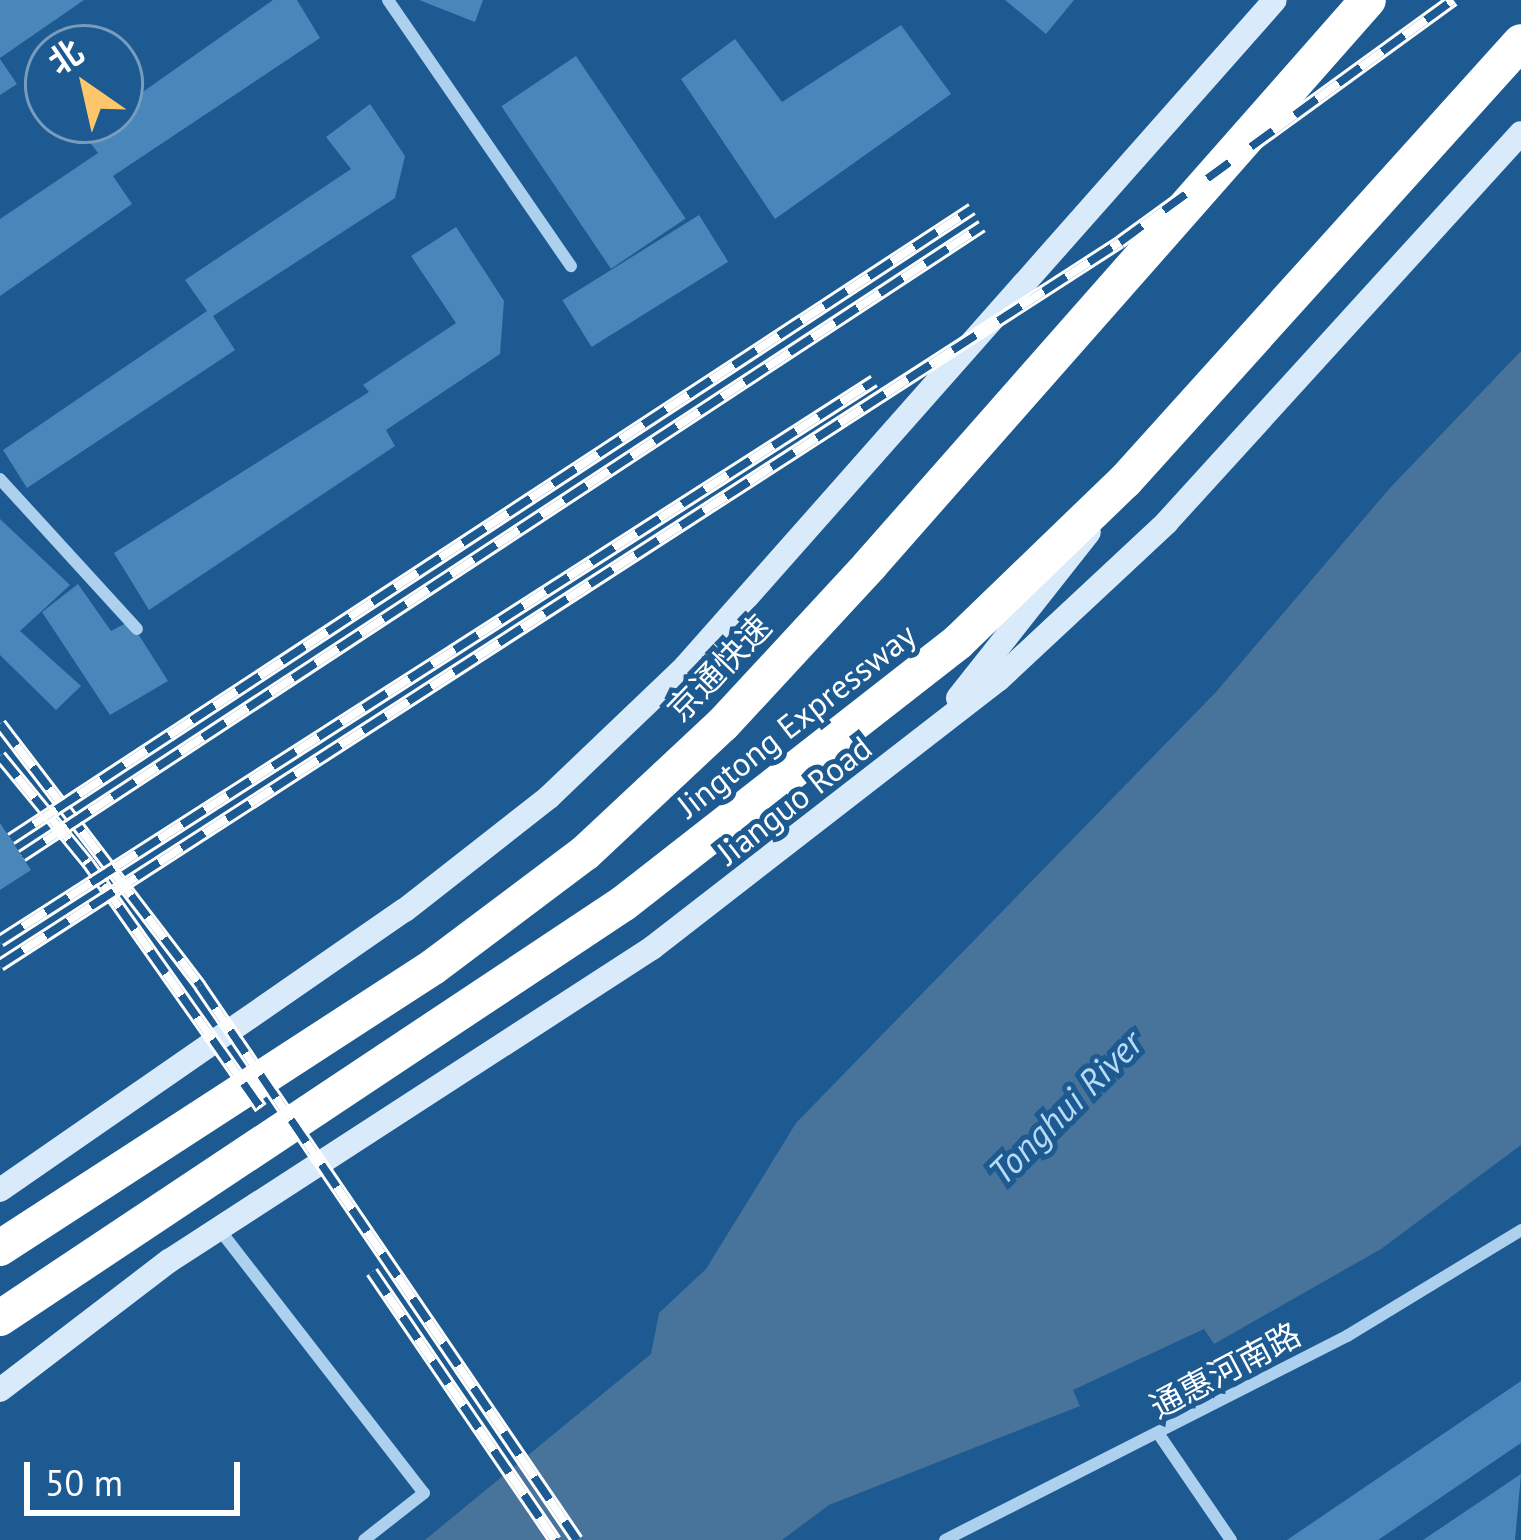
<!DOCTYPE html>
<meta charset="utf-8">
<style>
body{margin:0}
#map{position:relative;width:1521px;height:1540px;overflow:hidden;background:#1c5a91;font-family:"PT Sans","Noto Sans SC",sans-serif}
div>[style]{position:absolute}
.water>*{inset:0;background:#48739a}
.building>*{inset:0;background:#4986ba;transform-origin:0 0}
.minor>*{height:12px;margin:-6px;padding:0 6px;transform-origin:6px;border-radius:6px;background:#acd0ee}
.secondary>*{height:24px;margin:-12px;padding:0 12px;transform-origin:12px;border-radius:12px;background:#d9eafa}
.motorway>*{height:36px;margin:-18px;padding:0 18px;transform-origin:18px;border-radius:18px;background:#fff}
.rail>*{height:14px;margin-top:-7px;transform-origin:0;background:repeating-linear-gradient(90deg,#1c5a91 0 27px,#fff 0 54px);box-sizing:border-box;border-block:3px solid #fff}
span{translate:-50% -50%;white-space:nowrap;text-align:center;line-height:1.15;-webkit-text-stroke:10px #1c5a91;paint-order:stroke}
.street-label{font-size:33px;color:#fff}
.water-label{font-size:36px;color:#b8daf5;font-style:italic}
.north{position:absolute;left:24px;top:24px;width:120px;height:120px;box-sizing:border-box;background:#1c5a91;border:3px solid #779cbd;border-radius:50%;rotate:326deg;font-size:33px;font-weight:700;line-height:48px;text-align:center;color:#fff}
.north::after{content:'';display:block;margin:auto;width:42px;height:54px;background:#fec66a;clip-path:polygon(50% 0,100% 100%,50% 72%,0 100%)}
.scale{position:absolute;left:24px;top:1462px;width:216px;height:54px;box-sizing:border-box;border:6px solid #fff;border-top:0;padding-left:15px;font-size:36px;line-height:42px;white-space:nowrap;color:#fff;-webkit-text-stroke:9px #1c5a91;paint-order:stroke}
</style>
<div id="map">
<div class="water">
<div style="clip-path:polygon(1521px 351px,1521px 1145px,1381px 1249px,1214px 1344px,1204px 1329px,1073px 1390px,1080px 1406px,829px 1505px,782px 1540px,425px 1540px,651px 1354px,659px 1313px,706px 1269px,796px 1123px,1216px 692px,1389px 489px)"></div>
</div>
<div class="building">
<div style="clip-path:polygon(0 0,84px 0,0 58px)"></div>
<div style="clip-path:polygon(273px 0,297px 0,320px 38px,113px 176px,132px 204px,0 296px,0 219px,98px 153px,83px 133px,102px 120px,120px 120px,120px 108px)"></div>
<div style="clip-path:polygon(419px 0,483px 0,475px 22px)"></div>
<div style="clip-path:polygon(1005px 0,1074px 0,1046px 34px)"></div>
<div style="clip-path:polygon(901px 25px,951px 94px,775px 219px,681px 79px,735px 39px,782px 102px)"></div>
<div style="left:576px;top:56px;width:196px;height:90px;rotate:56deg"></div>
<div style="clip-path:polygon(0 59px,17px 84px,0 95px)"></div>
<div style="clip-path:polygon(370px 104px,405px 156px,395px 198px,213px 316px,235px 350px,27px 488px,3px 450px,207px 311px,185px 280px,351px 169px,326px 137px)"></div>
<div style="left:699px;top:215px;width:55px;height:161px;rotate:58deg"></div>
<div style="clip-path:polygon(456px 227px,504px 301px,500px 354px,386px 430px,395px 446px,149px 610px,114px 553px,369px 392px,363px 385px,456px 323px,411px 256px)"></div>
<div style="clip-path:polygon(0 519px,70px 585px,20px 631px,81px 686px,56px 710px,0 655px)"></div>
<div style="clip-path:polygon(78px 584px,111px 631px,130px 621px,168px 681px,110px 715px,42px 612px)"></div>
<div style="clip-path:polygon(0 823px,31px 870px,0 890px)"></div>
<div style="clip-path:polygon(1521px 1381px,1521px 1443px,1378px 1540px,1287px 1540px)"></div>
<div style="clip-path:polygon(1521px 1474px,1515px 1540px,1423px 1540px)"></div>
</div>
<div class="minor">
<div style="left:388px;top:0;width:323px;rotate:55.5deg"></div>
<div style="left:0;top:479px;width:203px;rotate:47.6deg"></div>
<div style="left:219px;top:1229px;width:334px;rotate:52.2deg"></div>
<div style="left:424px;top:1493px;width:76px;rotate:141.9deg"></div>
<div style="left:1160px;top:1436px;width:126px;rotate:55.7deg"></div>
<div style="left:945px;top:1540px;width:451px;rotate:-26.9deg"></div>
<div style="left:1347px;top:1336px;width:204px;rotate:-31.3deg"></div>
</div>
<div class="secondary">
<div style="left:958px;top:698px;width:211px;rotate:-51.7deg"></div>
<div style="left:0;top:1190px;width:492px;rotate:-34.7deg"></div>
<div style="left:405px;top:910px;width:183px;rotate:-38.1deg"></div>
<div style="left:549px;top:797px;width:188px;rotate:-43.7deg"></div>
<div style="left:685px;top:667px;width:890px;rotate:-48.51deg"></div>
<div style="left:0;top:1390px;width:213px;rotate:-37.4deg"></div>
<div style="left:169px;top:1261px;width:576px;rotate:-32.94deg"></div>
<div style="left:652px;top:948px;width:439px;rotate:-37.8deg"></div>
<div style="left:999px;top:679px;width:229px;rotate:-43deg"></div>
<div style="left:1166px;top:523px;width:527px;rotate:-47.69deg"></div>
</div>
<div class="motorway">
<div style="left:0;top:1248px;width:516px;rotate:-32.98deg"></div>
<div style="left:433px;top:967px;width:190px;rotate:-36.9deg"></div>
<div style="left:585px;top:853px;width:189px;rotate:-43.1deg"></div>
<div style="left:723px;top:724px;width:217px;rotate:-47.2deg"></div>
<div style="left:870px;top:565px;width:753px;rotate:-48.61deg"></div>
<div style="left:0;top:1318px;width:749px;rotate:-33.63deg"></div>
<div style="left:624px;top:903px;width:424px;rotate:-38deg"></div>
<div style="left:958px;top:642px;width:232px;rotate:-44deg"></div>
<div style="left:1125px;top:481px;width:591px;rotate:-47.95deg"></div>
</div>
<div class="rail">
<div style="left:0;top:724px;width:330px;rotate:52.6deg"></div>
<div style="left:200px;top:986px;width:670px;rotate:55.76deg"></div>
<div style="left:0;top:756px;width:139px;rotate:50.6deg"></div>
<div style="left:88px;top:863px;width:300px;rotate:54.8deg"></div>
<div style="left:11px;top:839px;width:1149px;rotate:-33.25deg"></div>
<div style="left:22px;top:856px;width:1148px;rotate:-33.27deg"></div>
<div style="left:0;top:941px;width:1038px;rotate:-32.65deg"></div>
<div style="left:0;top:965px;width:1333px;rotate:-32.84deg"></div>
<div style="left:1120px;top:242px;width:412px;rotate:-36deg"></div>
<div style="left:372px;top:1272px;width:325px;rotate:55.7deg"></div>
</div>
<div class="street-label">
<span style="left:719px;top:668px;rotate:-46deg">京通快速</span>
<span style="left:796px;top:720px;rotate:-38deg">Jingtong Expressway</span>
<span style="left:794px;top:800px;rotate:-38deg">Jianguo Road</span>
<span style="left:1225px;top:1370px;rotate:-28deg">通惠河南路</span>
</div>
<div class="water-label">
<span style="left:1065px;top:1107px;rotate:-45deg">Tonghui River</span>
</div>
<div class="north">北</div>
<div class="scale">50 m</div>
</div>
